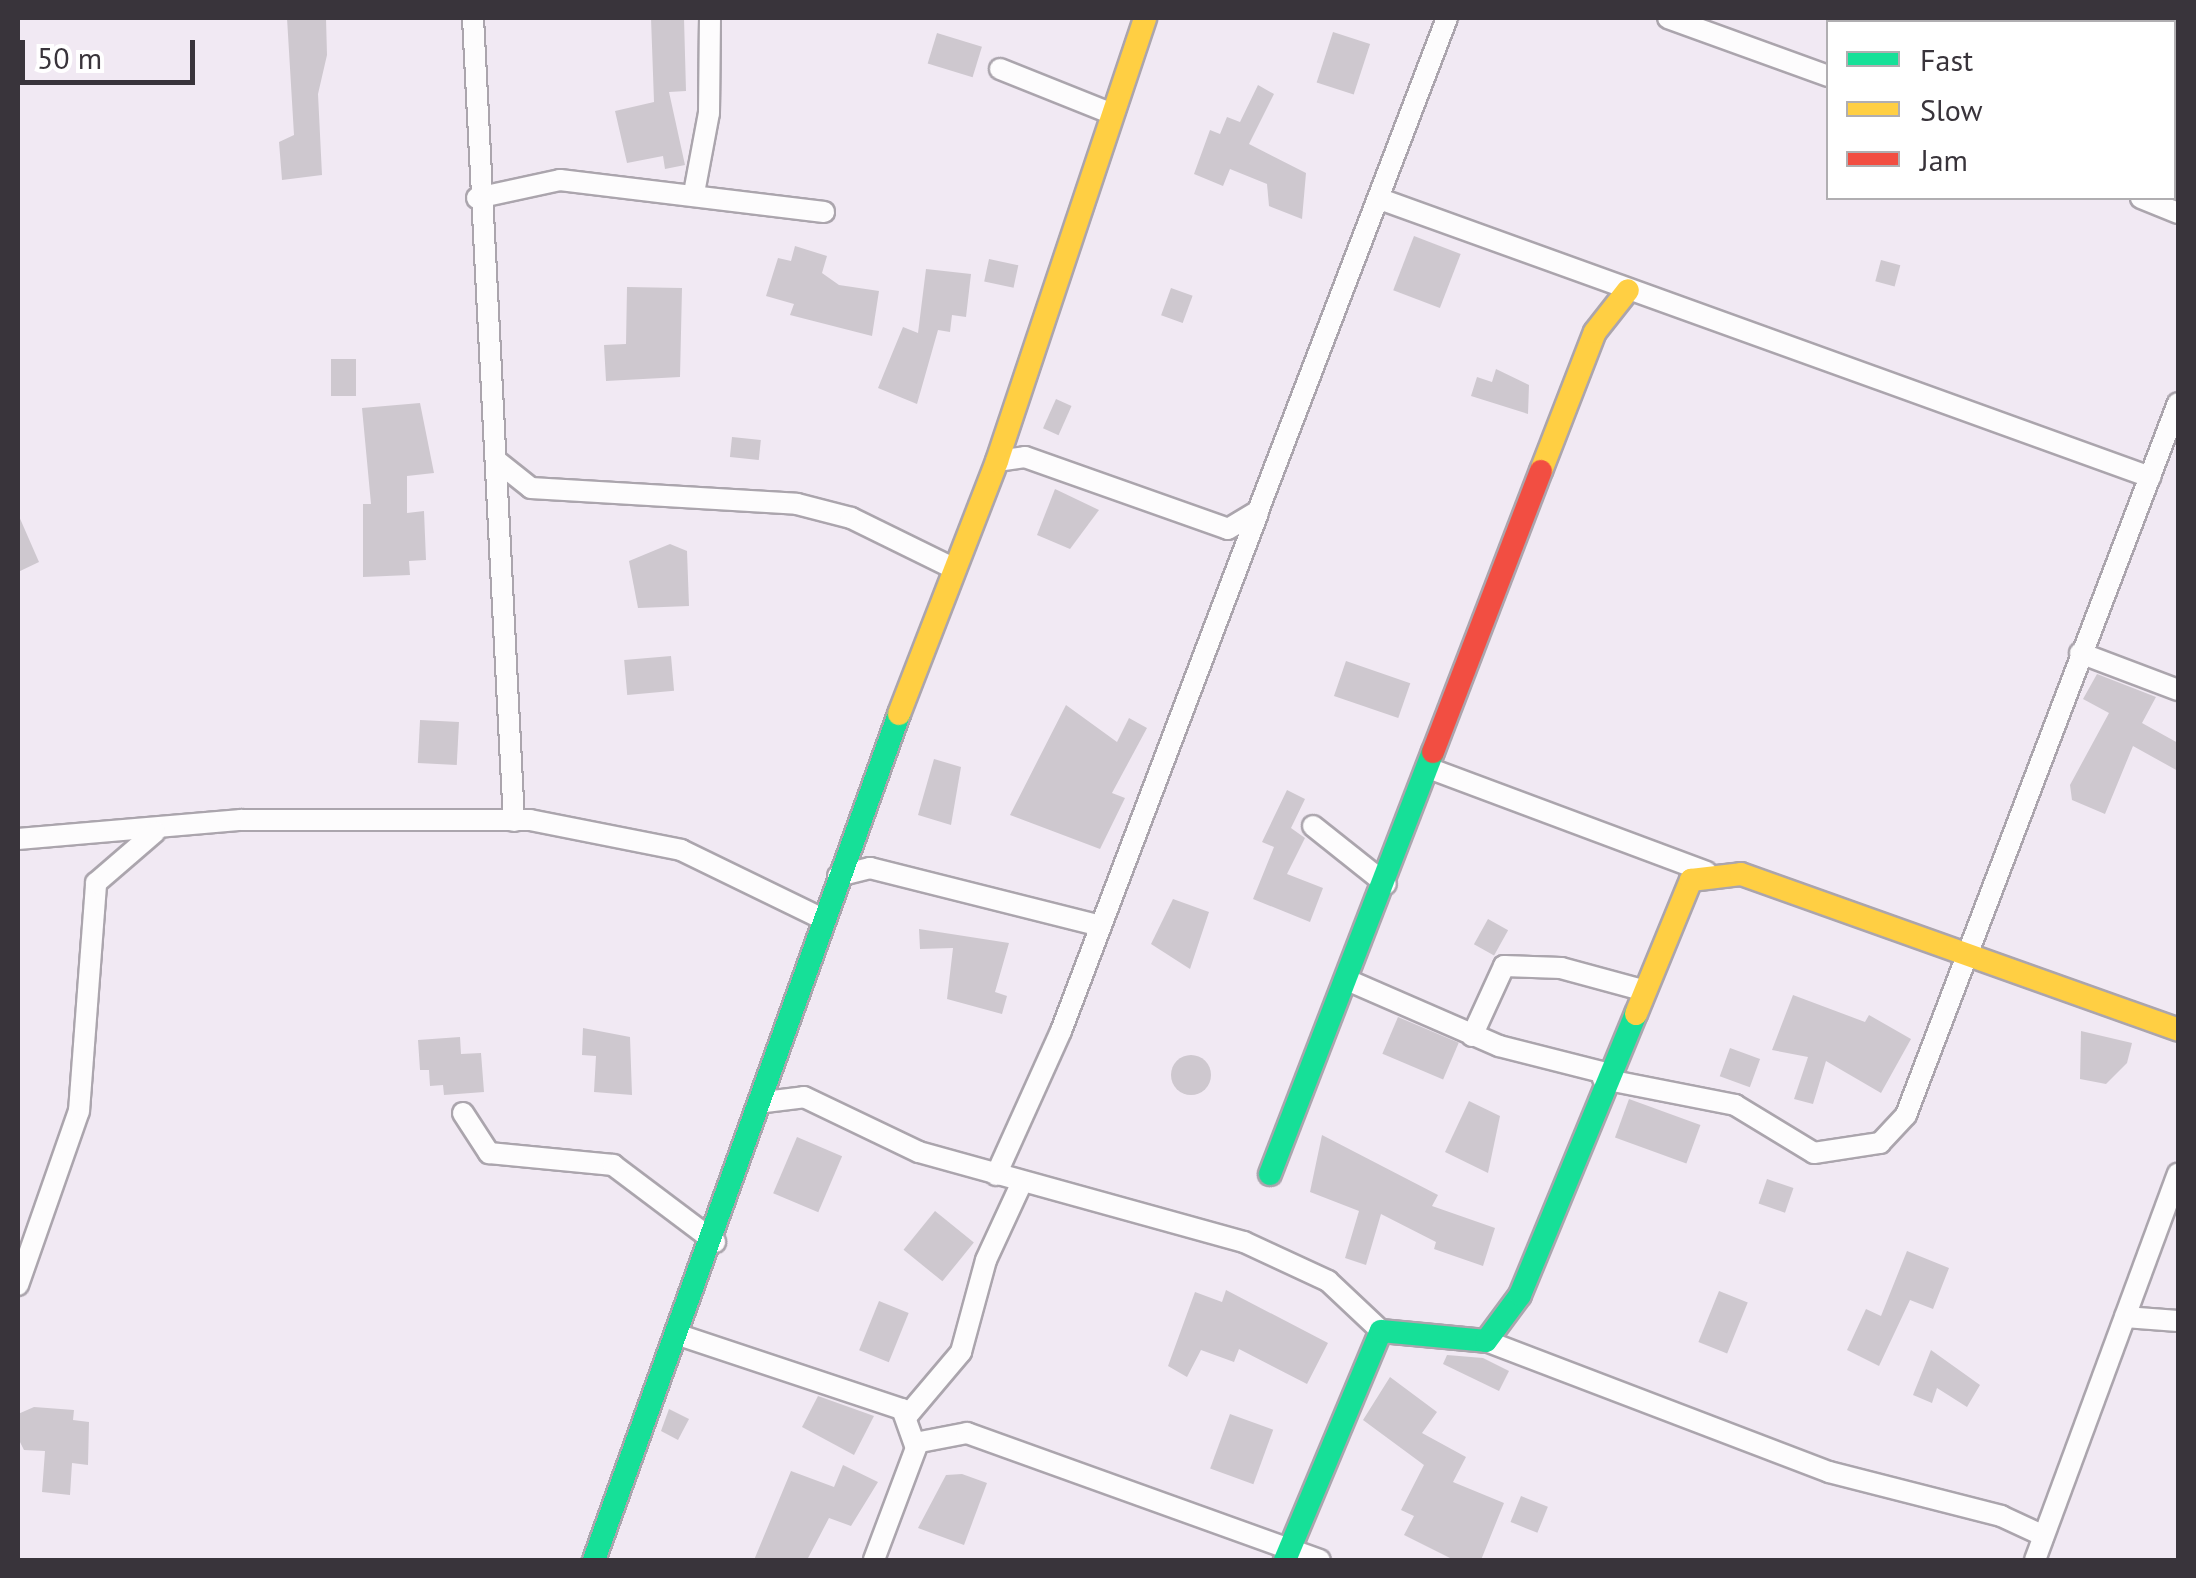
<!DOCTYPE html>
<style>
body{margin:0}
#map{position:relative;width:2196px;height:1578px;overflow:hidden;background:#f1e9f3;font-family:"PT Sans",sans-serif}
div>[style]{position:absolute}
.building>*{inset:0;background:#cec8cf;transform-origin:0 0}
.round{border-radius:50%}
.roads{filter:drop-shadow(2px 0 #aba5ad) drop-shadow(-2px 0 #aba5ad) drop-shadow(0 2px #aba5ad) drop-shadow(0 -2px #aba5ad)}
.street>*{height:20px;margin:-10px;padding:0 10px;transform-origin:10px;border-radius:10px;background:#fdfcfd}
.fast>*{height:22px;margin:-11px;padding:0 11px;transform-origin:11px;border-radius:11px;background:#16e098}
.slow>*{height:22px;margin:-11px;padding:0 11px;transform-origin:11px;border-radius:11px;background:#ffcf43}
.jam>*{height:22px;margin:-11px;padding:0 11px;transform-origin:11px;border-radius:11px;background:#f24e42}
span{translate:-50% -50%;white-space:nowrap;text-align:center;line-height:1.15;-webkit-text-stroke:8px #fff;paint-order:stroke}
.frame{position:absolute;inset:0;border:20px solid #39343b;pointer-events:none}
.legend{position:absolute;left:1826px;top:20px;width:350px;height:180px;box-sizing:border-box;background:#fff;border:2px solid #b0aeb1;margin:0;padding:12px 18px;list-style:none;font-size:30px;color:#39343b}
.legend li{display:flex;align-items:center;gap:20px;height:50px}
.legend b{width:50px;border:2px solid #b0aeb1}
.scale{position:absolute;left:20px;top:40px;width:175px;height:45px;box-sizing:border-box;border:5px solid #39343b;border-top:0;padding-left:12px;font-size:30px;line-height:35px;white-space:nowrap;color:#39343b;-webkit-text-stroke:8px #fff;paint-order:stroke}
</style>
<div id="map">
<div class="building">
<div style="clip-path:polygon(287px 18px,326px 18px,327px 55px,318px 94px,322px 175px,282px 180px,279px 142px,294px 135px)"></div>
<div style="clip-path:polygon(651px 18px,684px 18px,686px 91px,669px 92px,685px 165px,665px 169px,663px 156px,627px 163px,615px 111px,654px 102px)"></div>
<div style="left:1333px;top:32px;width:39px;height:53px;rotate:18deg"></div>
<div style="left:937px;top:33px;width:47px;height:32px;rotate:17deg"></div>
<div style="clip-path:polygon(1258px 85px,1274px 94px,1249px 144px,1306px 173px,1302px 219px,1269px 206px,1267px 184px,1230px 169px,1223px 186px,1194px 174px,1210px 130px,1220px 134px,1227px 117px,1240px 122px)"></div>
<div style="left:1414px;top:236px;width:50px;height:58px;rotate:21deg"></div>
<div style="clip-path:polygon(795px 246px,827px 256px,822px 273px,839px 285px,879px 291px,872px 336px,790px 315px,794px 304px,766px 296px,778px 258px,791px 261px)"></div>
<div style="left:989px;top:259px;width:30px;height:23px;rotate:12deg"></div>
<div style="left:1881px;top:260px;width:20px;height:22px;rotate:15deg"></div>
<div style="clip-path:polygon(926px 269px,971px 274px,966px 317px,952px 315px,950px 332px,938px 330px,917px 404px,878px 388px,903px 327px,918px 333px)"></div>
<div style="clip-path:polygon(627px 287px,682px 288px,680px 377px,606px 381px,604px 345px,626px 344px)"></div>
<div style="left:1171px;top:288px;width:23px;height:29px;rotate:20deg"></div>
<div style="left:331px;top:359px;width:25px;height:37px"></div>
<div style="clip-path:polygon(1496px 369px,1529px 385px,1528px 414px,1471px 396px,1477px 377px,1492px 382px)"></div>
<div style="left:1056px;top:399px;width:17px;height:32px;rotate:24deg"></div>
<div style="clip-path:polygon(420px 403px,434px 473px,407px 476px,407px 513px,424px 511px,426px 560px,409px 561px,410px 575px,363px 577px,363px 504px,371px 504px,362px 408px)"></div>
<div style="left:732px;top:437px;width:29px;height:20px;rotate:6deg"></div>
<div style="clip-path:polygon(1055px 489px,1099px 510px,1070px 549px,1037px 535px)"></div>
<div style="clip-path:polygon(18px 514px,39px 562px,18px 572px)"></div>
<div style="clip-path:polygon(670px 544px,687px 551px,689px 606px,638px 608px,629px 561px)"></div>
<div style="left:671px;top:656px;width:35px;height:47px;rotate:85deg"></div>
<div style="left:1346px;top:661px;width:68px;height:37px;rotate:19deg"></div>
<div style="clip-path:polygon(2097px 674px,2156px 697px,2142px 723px,2178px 743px,2178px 771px,2133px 746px,2105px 814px,2072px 800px,2070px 785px,2109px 713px,2083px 699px)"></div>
<div style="clip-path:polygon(1066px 705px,1117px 742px,1129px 718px,1147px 728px,1112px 793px,1125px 798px,1100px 849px,1010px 815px)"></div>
<div style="left:459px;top:722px;width:43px;height:39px;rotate:93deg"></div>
<div style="clip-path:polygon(934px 759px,961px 767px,951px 825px,918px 815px)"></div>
<div style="clip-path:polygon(1287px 790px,1305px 799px,1291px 828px,1305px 838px,1287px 874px,1323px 888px,1310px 922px,1253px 899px,1274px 847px,1262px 842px)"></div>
<div style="clip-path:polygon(1173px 899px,1209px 912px,1190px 969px,1151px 944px)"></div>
<div style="left:1488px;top:919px;width:23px;height:29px;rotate:29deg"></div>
<div style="clip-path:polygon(919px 929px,1009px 943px,995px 992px,1007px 996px,1002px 1014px,947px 999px,953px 948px,920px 949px)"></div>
<div style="clip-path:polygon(1793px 995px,1865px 1022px,1869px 1015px,1911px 1039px,1881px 1093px,1826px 1061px,1813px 1104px,1794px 1099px,1808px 1057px,1772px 1050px)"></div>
<div style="left:1398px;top:1017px;width:66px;height:40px;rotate:23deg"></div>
<div style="clip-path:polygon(583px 1028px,630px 1037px,632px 1095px,594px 1092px,596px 1056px,582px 1055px)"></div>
<div style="clip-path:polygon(2081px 1031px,2132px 1043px,2127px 1063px,2106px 1084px,2080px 1079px)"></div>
<div style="clip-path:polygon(460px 1037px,461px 1054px,481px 1053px,484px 1092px,444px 1095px,443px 1085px,430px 1086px,429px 1070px,420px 1070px,418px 1040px)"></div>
<div style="left:1730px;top:1048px;width:32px;height:30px;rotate:20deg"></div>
<div class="round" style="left:1171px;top:1055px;width:40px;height:40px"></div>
<div style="left:1629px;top:1099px;width:76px;height:41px;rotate:20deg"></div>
<div style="clip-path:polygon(1469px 1101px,1500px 1116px,1488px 1173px,1445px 1152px)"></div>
<div style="clip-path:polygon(1322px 1135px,1438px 1195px,1432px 1206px,1495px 1228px,1483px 1266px,1434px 1249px,1436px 1242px,1381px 1214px,1366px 1265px,1345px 1258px,1359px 1211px,1310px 1192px)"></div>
<div style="left:797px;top:1137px;width:49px;height:61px;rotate:23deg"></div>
<div style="left:1767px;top:1179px;width:28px;height:26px;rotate:19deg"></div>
<div style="left:935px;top:1211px;width:50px;height:50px;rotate:39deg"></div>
<div style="clip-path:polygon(1907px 1251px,1949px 1268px,1933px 1309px,1910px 1300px,1879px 1366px,1847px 1350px,1866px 1309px,1881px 1316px)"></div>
<div style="clip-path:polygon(1226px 1290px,1328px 1343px,1307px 1384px,1239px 1349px,1234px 1362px,1201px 1350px,1187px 1377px,1168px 1366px,1195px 1292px,1222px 1302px)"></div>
<div style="left:1719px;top:1291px;width:31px;height:55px;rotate:22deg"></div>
<div style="left:879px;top:1301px;width:32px;height:53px;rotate:22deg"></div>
<div style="clip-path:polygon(1931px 1350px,1980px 1385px,1967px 1407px,1937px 1388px,1932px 1403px,1913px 1395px)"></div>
<div style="clip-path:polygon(1447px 1355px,1483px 1358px,1509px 1371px,1499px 1391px,1443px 1364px)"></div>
<div style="clip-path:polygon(1390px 1377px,1437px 1412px,1422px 1433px,1466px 1457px,1453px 1482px,1504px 1503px,1481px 1560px,1454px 1560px,1404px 1535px,1414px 1516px,1401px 1510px,1424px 1465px,1363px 1420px)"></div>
<div style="clip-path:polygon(818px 1396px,874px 1416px,854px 1455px,802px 1427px)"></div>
<div style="clip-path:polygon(34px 1407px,74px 1410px,73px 1420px,89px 1422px,88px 1465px,72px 1463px,70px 1495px,42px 1492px,45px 1451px,24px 1450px,18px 1438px,18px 1414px)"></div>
<div style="clip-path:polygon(669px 1409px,689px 1419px,678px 1440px,661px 1431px)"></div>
<div style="left:1230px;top:1414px;width:46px;height:58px;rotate:20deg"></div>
<div style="clip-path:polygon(843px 1465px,878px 1482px,851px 1526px,829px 1518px,807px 1560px,754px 1560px,791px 1471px,834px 1487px)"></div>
<div style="clip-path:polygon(962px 1474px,987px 1483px,964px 1545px,918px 1528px,946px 1475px)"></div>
<div style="left:1521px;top:1496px;width:29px;height:28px;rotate:22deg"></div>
</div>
<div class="roads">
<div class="street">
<div style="left:473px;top:18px;width:804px;rotate:87.08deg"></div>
<div style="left:1668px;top:18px;width:170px;rotate:19.9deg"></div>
<div style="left:1941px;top:22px;width:4px;rotate:-63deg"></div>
<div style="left:1000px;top:69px;width:118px;rotate:21.8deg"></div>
<div style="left:694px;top:193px;width:81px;rotate:-79.4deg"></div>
<div style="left:709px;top:113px;width:95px;rotate:-89.4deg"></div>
<div style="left:477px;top:198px;width:85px;rotate:-12.2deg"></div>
<div style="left:560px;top:180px;width:266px;rotate:6.9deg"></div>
<div style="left:2141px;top:198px;width:40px;rotate:22deg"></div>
<div style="left:1380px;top:199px;width:819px;rotate:19.85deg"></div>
<div style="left:497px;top:461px;width:43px;rotate:38.5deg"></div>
<div style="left:531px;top:488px;width:266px;rotate:3.4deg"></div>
<div style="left:797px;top:504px;width:56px;rotate:14.5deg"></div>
<div style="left:851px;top:518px;width:116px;rotate:26.1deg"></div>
<div style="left:997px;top:461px;width:28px;rotate:-8deg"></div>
<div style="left:1025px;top:457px;width:215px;rotate:19.5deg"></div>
<div style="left:1228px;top:529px;width:35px;rotate:-31deg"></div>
<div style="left:1258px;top:511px;width:528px;rotate:-69.02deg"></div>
<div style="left:2080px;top:653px;width:105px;rotate:20.7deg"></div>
<div style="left:1431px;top:769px;width:294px;rotate:20.5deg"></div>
<div style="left:1313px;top:826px;width:93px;rotate:38.5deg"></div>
<div style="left:18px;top:839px;width:224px;rotate:-4.9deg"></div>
<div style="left:241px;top:820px;width:289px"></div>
<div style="left:530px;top:820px;width:154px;rotate:11.2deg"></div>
<div style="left:681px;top:850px;width:156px;rotate:25.9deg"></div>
<div style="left:838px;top:876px;width:33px;rotate:-14deg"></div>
<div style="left:870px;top:868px;width:238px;rotate:14.1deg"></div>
<div style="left:1345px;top:979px;width:168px;rotate:23.5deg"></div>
<div style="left:1499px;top:1046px;width:110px;rotate:14.2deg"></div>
<div style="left:1472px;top:1036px;width:77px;rotate:-65.4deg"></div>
<div style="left:1504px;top:966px;width:57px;rotate:2deg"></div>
<div style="left:1561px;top:968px;width:84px;rotate:15.2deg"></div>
<div style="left:1603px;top:1079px;width:135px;rotate:11.1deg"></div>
<div style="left:1735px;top:1105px;width:92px;rotate:31.3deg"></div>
<div style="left:1814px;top:1153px;width:67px;rotate:-8.6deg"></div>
<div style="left:1880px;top:1143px;width:38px;rotate:-47deg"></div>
<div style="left:1906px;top:1115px;width:762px;rotate:-69.09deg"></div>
<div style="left:765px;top:1102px;width:39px;rotate:-7deg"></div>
<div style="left:804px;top:1097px;width:127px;rotate:25.6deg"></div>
<div style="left:919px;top:1152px;width:337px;rotate:15.5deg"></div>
<div style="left:1244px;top:1242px;width:93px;rotate:24.9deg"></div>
<div style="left:1328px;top:1281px;width:73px;rotate:43.3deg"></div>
<div style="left:463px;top:1113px;width:48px;rotate:57deg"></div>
<div style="left:489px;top:1153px;width:125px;rotate:5.5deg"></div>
<div style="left:613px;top:1165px;width:128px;rotate:37deg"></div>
<div style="left:996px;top:1175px;width:158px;rotate:-65.7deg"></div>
<div style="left:1061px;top:1031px;width:554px;rotate:-69.18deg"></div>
<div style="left:18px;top:1285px;width:184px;rotate:-70.7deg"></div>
<div style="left:79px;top:1111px;width:229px;rotate:-85.7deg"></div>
<div style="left:96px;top:883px;width:78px;rotate:-40.8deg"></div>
<div style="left:2125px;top:1317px;width:53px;rotate:4.3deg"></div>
<div style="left:682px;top:1336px;width:232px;rotate:18.4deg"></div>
<div style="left:902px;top:1409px;width:41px;rotate:70.3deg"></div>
<div style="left:916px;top:1448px;width:120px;rotate:110.6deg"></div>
<div style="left:1486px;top:1341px;width:367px;rotate:20.9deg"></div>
<div style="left:1829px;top:1472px;width:178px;rotate:14.3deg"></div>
<div style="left:2001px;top:1516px;width:47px;rotate:24.9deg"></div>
<div style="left:907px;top:1416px;width:84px;rotate:-49.8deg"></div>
<div style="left:961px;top:1352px;width:95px;rotate:-74.8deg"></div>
<div style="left:986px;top:1260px;width:86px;rotate:-65.2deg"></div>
<div style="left:915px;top:1443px;width:53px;rotate:-10.9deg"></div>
<div style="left:967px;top:1433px;width:375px;rotate:19.8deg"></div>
<div style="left:2035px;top:1560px;width:412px;rotate:-69.7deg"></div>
</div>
<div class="fast">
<div style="left:1270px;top:1174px;width:452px;rotate:-68.9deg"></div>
<div style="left:594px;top:1560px;width:899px;rotate:-70.17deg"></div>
<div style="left:1285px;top:1560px;width:248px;rotate:-67.3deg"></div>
<div style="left:1381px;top:1331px;width:105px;rotate:5.4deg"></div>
<div style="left:1486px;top:1341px;width:57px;rotate:-53.5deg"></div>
<div style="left:1520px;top:1295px;width:304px;rotate:-67.6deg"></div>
</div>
<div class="slow">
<div style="left:1541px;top:471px;width:149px;rotate:-68.8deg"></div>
<div style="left:1595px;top:332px;width:53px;rotate:-51.8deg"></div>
<div style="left:899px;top:714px;width:271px;rotate:-68.8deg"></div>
<div style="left:997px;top:461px;width:467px;rotate:-71.5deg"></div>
<div style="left:1636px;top:1014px;width:145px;rotate:-67.7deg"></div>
<div style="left:1691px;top:880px;width:50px;rotate:-6.8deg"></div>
<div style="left:1741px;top:874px;width:464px;rotate:19.6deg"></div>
</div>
<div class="jam">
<div style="left:1433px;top:752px;width:301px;rotate:-69deg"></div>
</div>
</div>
<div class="frame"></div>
<ul class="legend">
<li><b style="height:12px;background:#16e098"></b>Fast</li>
<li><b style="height:12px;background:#ffcf43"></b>Slow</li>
<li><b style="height:12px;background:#f24e42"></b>Jam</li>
</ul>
<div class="scale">50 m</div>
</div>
